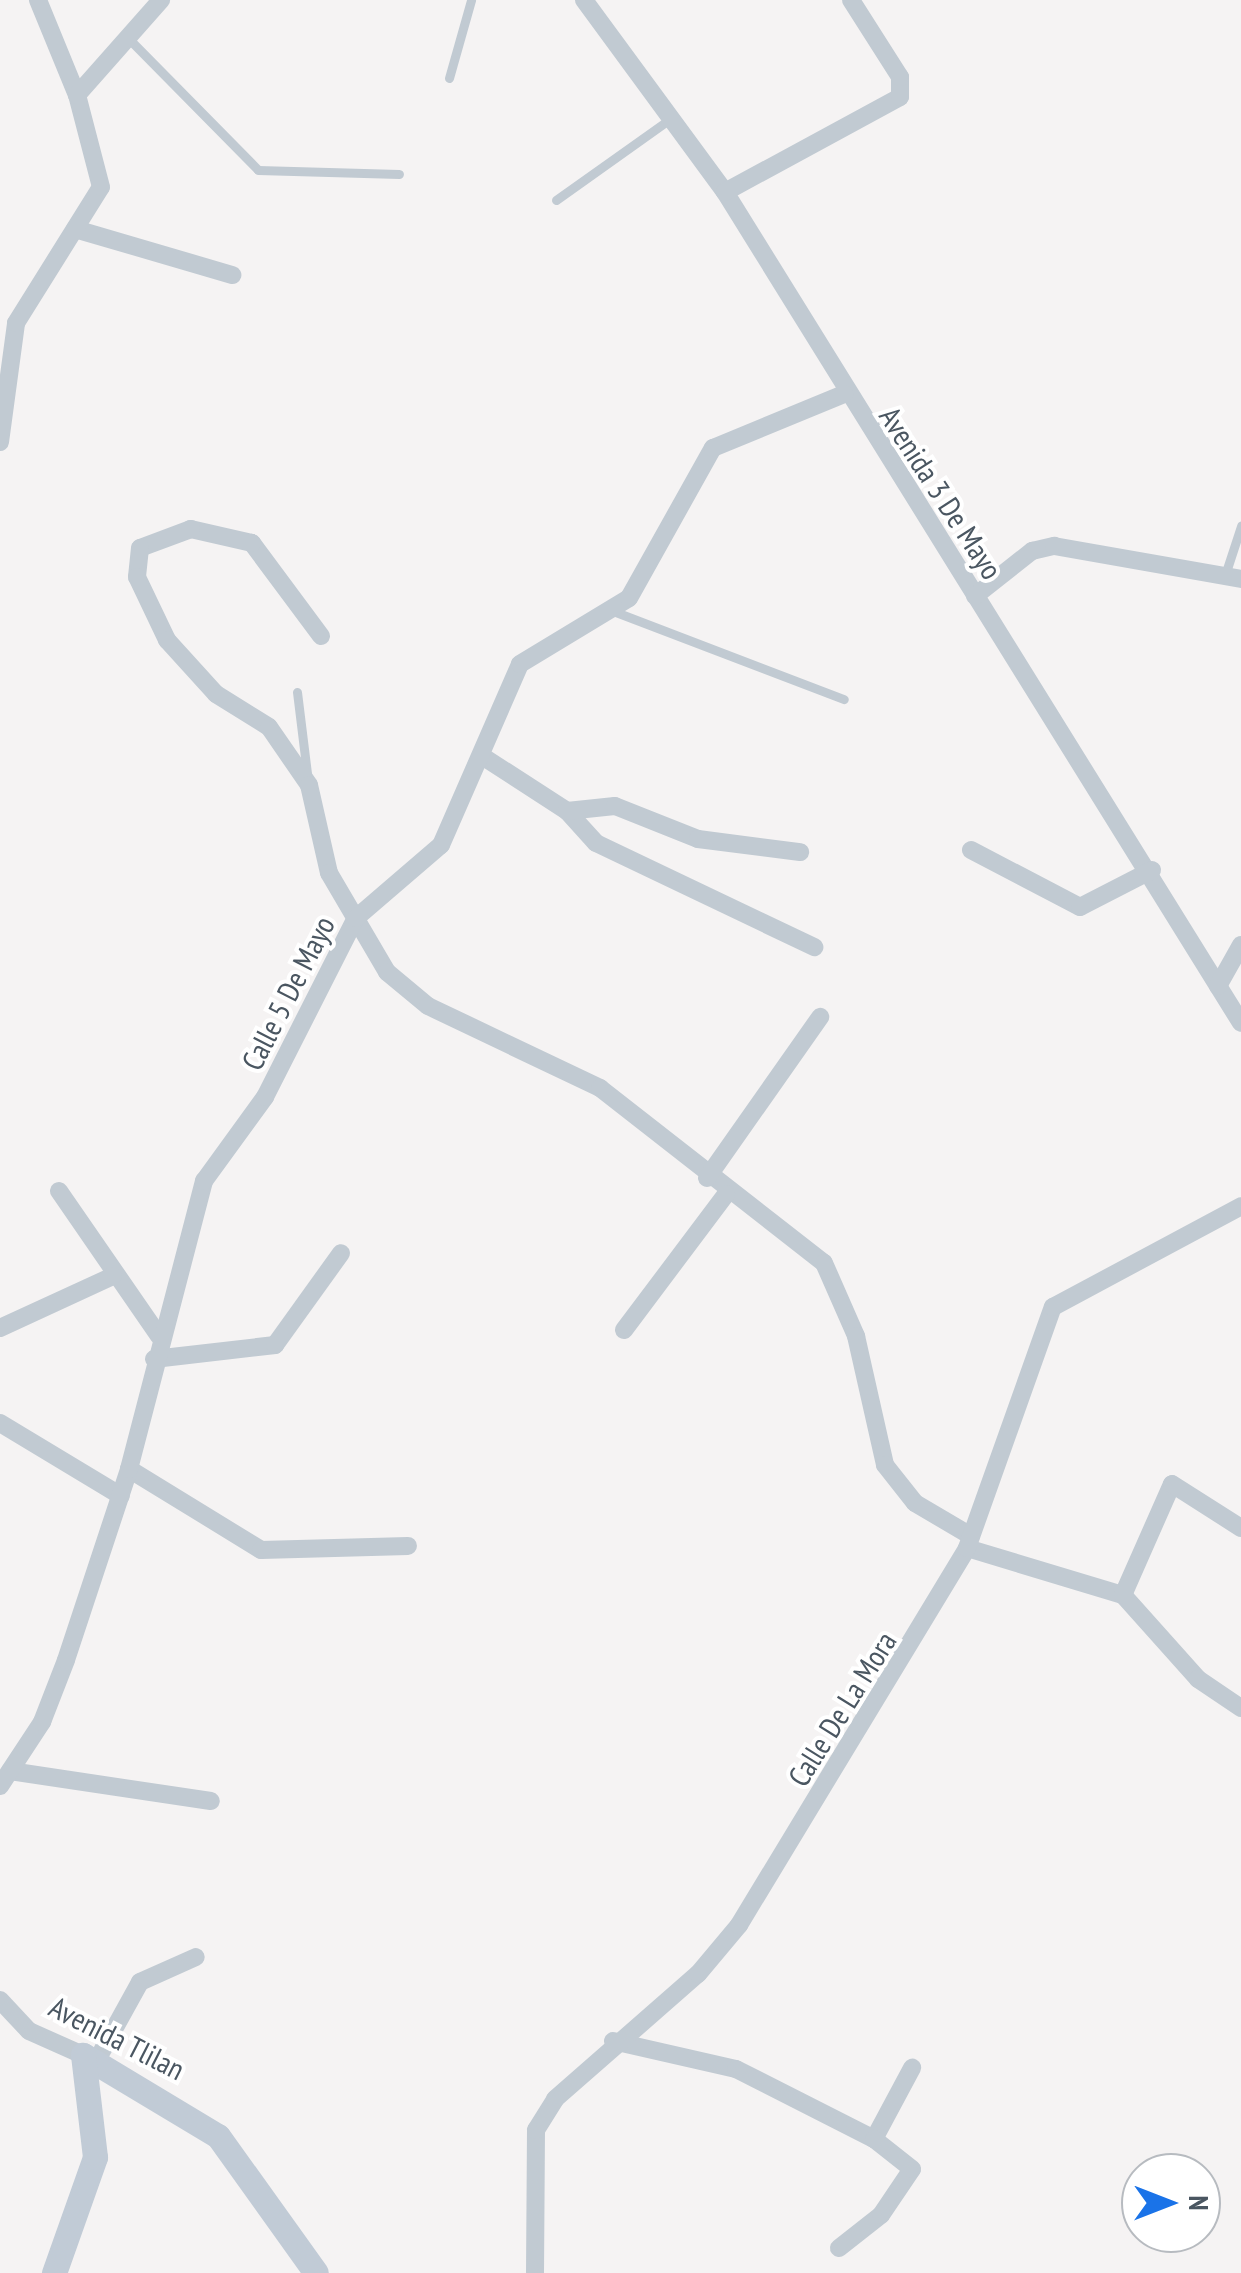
<!DOCTYPE html>
<style>
body{margin:0}
#map{position:relative;width:1241px;height:2273px;overflow:hidden;background:#f5f3f3;font-family:"PT Sans Narrow",sans-serif}
div>[style]{position:absolute}
.lane>*{height:9px;margin:-4.5px;padding:0 4.5px;transform-origin:4.5px;border-radius:4.5px;background:#c1cad2}
.street>*{height:18px;margin:-9px;padding:0 9px;transform-origin:9px;border-radius:9px;background:#c1cad2}
.secondary>*{height:25px;margin:-12.5px;padding:0 12.5px;transform-origin:12.5px;border-radius:12.5px;background:#c1cbd6}
span{translate:-50% -50%;white-space:nowrap;text-align:center;line-height:1.15;-webkit-text-stroke:8px #fff;paint-order:stroke}
.street-label{font-size:30px;color:#4a5661}
.north{position:absolute;left:1121px;top:2153px;width:100px;height:100px;box-sizing:border-box;background:#fff;border:2px solid #b7bbc0;border-radius:50%;rotate:90deg;font-size:28px;font-weight:700;line-height:40px;text-align:center;color:#4a5661}
.north::after{content:'';display:block;margin:auto;width:35px;height:45px;background:#1a73e8;clip-path:polygon(50% 0,100% 100%,50% 72%,0 100%)}
</style>
<div id="map">
<div class="lane">
<div style="left:130px;top:40px;width:182px;rotate:45.4deg"></div>
<div style="left:258px;top:170px;width:141px;rotate:1.6deg"></div>
<div style="left:449px;top:78px;width:81px;rotate:-74.2deg"></div>
<div style="left:556px;top:200px;width:143px;rotate:-35.4deg"></div>
<div style="left:1225px;top:575px;width:52px;rotate:-71.9deg"></div>
<div style="left:613px;top:611px;width:247px;rotate:20.9deg"></div>
<div style="left:297px;top:692px;width:82px;rotate:83deg"></div>
</div>
<div class="street">
<div style="left:38px;top:0;width:103px;rotate:67.7deg"></div>
<div style="left:584px;top:0;width:238px;rotate:53.7deg"></div>
<div style="left:725px;top:192px;width:978px;rotate:58.16deg"></div>
<div style="left:725px;top:192px;width:199px;rotate:-28.5deg"></div>
<div style="left:900px;top:97px;width:20px;rotate:-90deg"></div>
<div style="left:900px;top:77px;width:91px;rotate:-122.5deg"></div>
<div style="left:75px;top:229px;width:164px;rotate:16.3deg"></div>
<div style="left:0;top:442px;width:120px;rotate:-82.3deg"></div>
<div style="left:16px;top:323px;width:160px;rotate:-58deg"></div>
<div style="left:101px;top:187px;width:95px;rotate:-104.6deg"></div>
<div style="left:77px;top:95px;width:127px;rotate:-48.5deg"></div>
<div style="left:975px;top:596px;width:73px;rotate:-38.3deg"></div>
<div style="left:1032px;top:551px;width:23px;rotate:-13deg"></div>
<div style="left:1054px;top:546px;width:190px;rotate:10deg"></div>
<div style="left:321px;top:636px;width:116px;rotate:-126.6deg"></div>
<div style="left:252px;top:543px;width:63px;rotate:-167.1deg"></div>
<div style="left:191px;top:529px;width:54px;rotate:159.6deg"></div>
<div style="left:140px;top:548px;width:29px;rotate:96deg"></div>
<div style="left:137px;top:577px;width:70px;rotate:64.5deg"></div>
<div style="left:167px;top:640px;width:73px;rotate:47.8deg"></div>
<div style="left:216px;top:694px;width:62px;rotate:31.9deg"></div>
<div style="left:269px;top:727px;width:70px;rotate:55.4deg"></div>
<div style="left:309px;top:785px;width:90px;rotate:77.2deg"></div>
<div style="left:329px;top:873px;width:115px;rotate:59.6deg"></div>
<div style="left:387px;top:972px;width:53px;rotate:39.7deg"></div>
<div style="left:428px;top:1006px;width:191px;rotate:25.5deg"></div>
<div style="left:600px;top:1088px;width:284px;rotate:38deg"></div>
<div style="left:824px;top:1263px;width:80px;rotate:66.3deg"></div>
<div style="left:856px;top:1336px;width:132px;rotate:77.3deg"></div>
<div style="left:885px;top:1465px;width:48px;rotate:51.7deg"></div>
<div style="left:915px;top:1503px;width:65px;rotate:30.5deg"></div>
<div style="left:482px;top:756px;width:101px;rotate:32.9deg"></div>
<div style="left:567px;top:811px;width:43px;rotate:47.8deg"></div>
<div style="left:596px;top:843px;width:242px;rotate:25.5deg"></div>
<div style="left:567px;top:811px;width:48px;rotate:-5.9deg"></div>
<div style="left:615px;top:806px;width:89px;rotate:21.7deg"></div>
<div style="left:698px;top:839px;width:103px;rotate:7.3deg"></div>
<div style="left:971px;top:850px;width:123px;rotate:27.6deg"></div>
<div style="left:1080px;top:907px;width:81px;rotate:-27.2deg"></div>
<div style="left:1218px;top:986px;width:47px;rotate:-60.7deg"></div>
<div style="left:707px;top:1178px;width:197px;rotate:-54.9deg"></div>
<div style="left:59px;top:1191px;width:176px;rotate:55.4deg"></div>
<div style="left:0;top:1328px;width:124px;rotate:-24.7deg"></div>
<div style="left:624px;top:1330px;width:170px;rotate:-53.1deg"></div>
<div style="left:154px;top:1359px;width:122px;rotate:-6.6deg"></div>
<div style="left:275px;top:1345px;width:113px;rotate:-54.3deg"></div>
<div style="left:0;top:1423px;width:141px;rotate:31.1deg"></div>
<div style="left:129px;top:1469px;width:155px;rotate:31.5deg"></div>
<div style="left:261px;top:1550px;width:147px;rotate:-1.6deg"></div>
<div style="left:967px;top:1548px;width:163px;rotate:16.8deg"></div>
<div style="left:1123px;top:1595px;width:113px;rotate:48.2deg"></div>
<div style="left:1198px;top:1679px;width:52px;rotate:34deg"></div>
<div style="left:1123px;top:1595px;width:121px;rotate:-66.2deg"></div>
<div style="left:1172px;top:1484px;width:82px;rotate:32.5deg"></div>
<div style="left:10px;top:1771px;width:203px;rotate:8.5deg"></div>
<div style="left:0;top:1786px;width:77px;rotate:-56.7deg"></div>
<div style="left:42px;top:1722px;width:66px;rotate:-68.8deg"></div>
<div style="left:66px;top:1660px;width:201px;rotate:-71.7deg"></div>
<div style="left:129px;top:1469px;width:298px;rotate:-75.4deg"></div>
<div style="left:204px;top:1181px;width:104px;rotate:-54deg"></div>
<div style="left:265px;top:1097px;width:201px;rotate:-63.1deg"></div>
<div style="left:356px;top:918px;width:112px;rotate:-40.7deg"></div>
<div style="left:441px;top:845px;width:197px;rotate:-66.4deg"></div>
<div style="left:520px;top:664px;width:127px;rotate:-31.2deg"></div>
<div style="left:629px;top:598px;width:172px;rotate:-60.8deg"></div>
<div style="left:713px;top:448px;width:142px;rotate:-22.4deg"></div>
<div style="left:0;top:2000px;width:42px;rotate:46.9deg"></div>
<div style="left:29px;top:2031px;width:59px;rotate:24deg"></div>
<div style="left:613px;top:2041px;width:126px;rotate:12.8deg"></div>
<div style="left:736px;top:2069px;width:155px;rotate:26.9deg"></div>
<div style="left:874px;top:2139px;width:81px;rotate:-61.8deg"></div>
<div style="left:97px;top:2060px;width:89px;rotate:-61.1deg"></div>
<div style="left:140px;top:1982px;width:61px;rotate:-24.1deg"></div>
<div style="left:839px;top:2248px;width:53px;rotate:-38.2deg"></div>
<div style="left:881px;top:2215px;width:55px;rotate:-56deg"></div>
<div style="left:912px;top:2169px;width:48px;rotate:-141.7deg"></div>
<div style="left:535px;top:2273px;width:143px;rotate:-89.6deg"></div>
<div style="left:536px;top:2130px;width:36px;rotate:-58deg"></div>
<div style="left:555px;top:2099px;width:190px;rotate:-41.2deg"></div>
<div style="left:698px;top:1974px;width:64px;rotate:-50.1deg"></div>
<div style="left:739px;top:1925px;width:441px;rotate:-58.8deg"></div>
<div style="left:967px;top:1548px;width:256px;rotate:-70.4deg"></div>
<div style="left:1053px;top:1307px;width:213px;rotate:-28.2deg"></div>
</div>
<div class="secondary">
<div style="left:83px;top:2055px;width:157px;rotate:31deg"></div>
<div style="left:218px;top:2136px;width:168px;rotate:54.4deg"></div>
<div style="left:54px;top:2273px;width:123px;rotate:-70.5deg"></div>
<div style="left:95px;top:2157px;width:103px;rotate:-96.7deg"></div>
</div>
<div class="street-label">
<span style="left:941px;top:493px;rotate:57deg">Avenida 3 De Mayo</span>
<span style="left:288px;top:993px;rotate:-63deg">Calle 5 De Mayo</span>
<span style="left:842px;top:1709px;rotate:-58deg">Calle De La Mora</span>
<span style="left:117px;top:2038px;rotate:27deg">Avenida Tlilan</span>
</div>
<div class="north">N</div>
</div>
